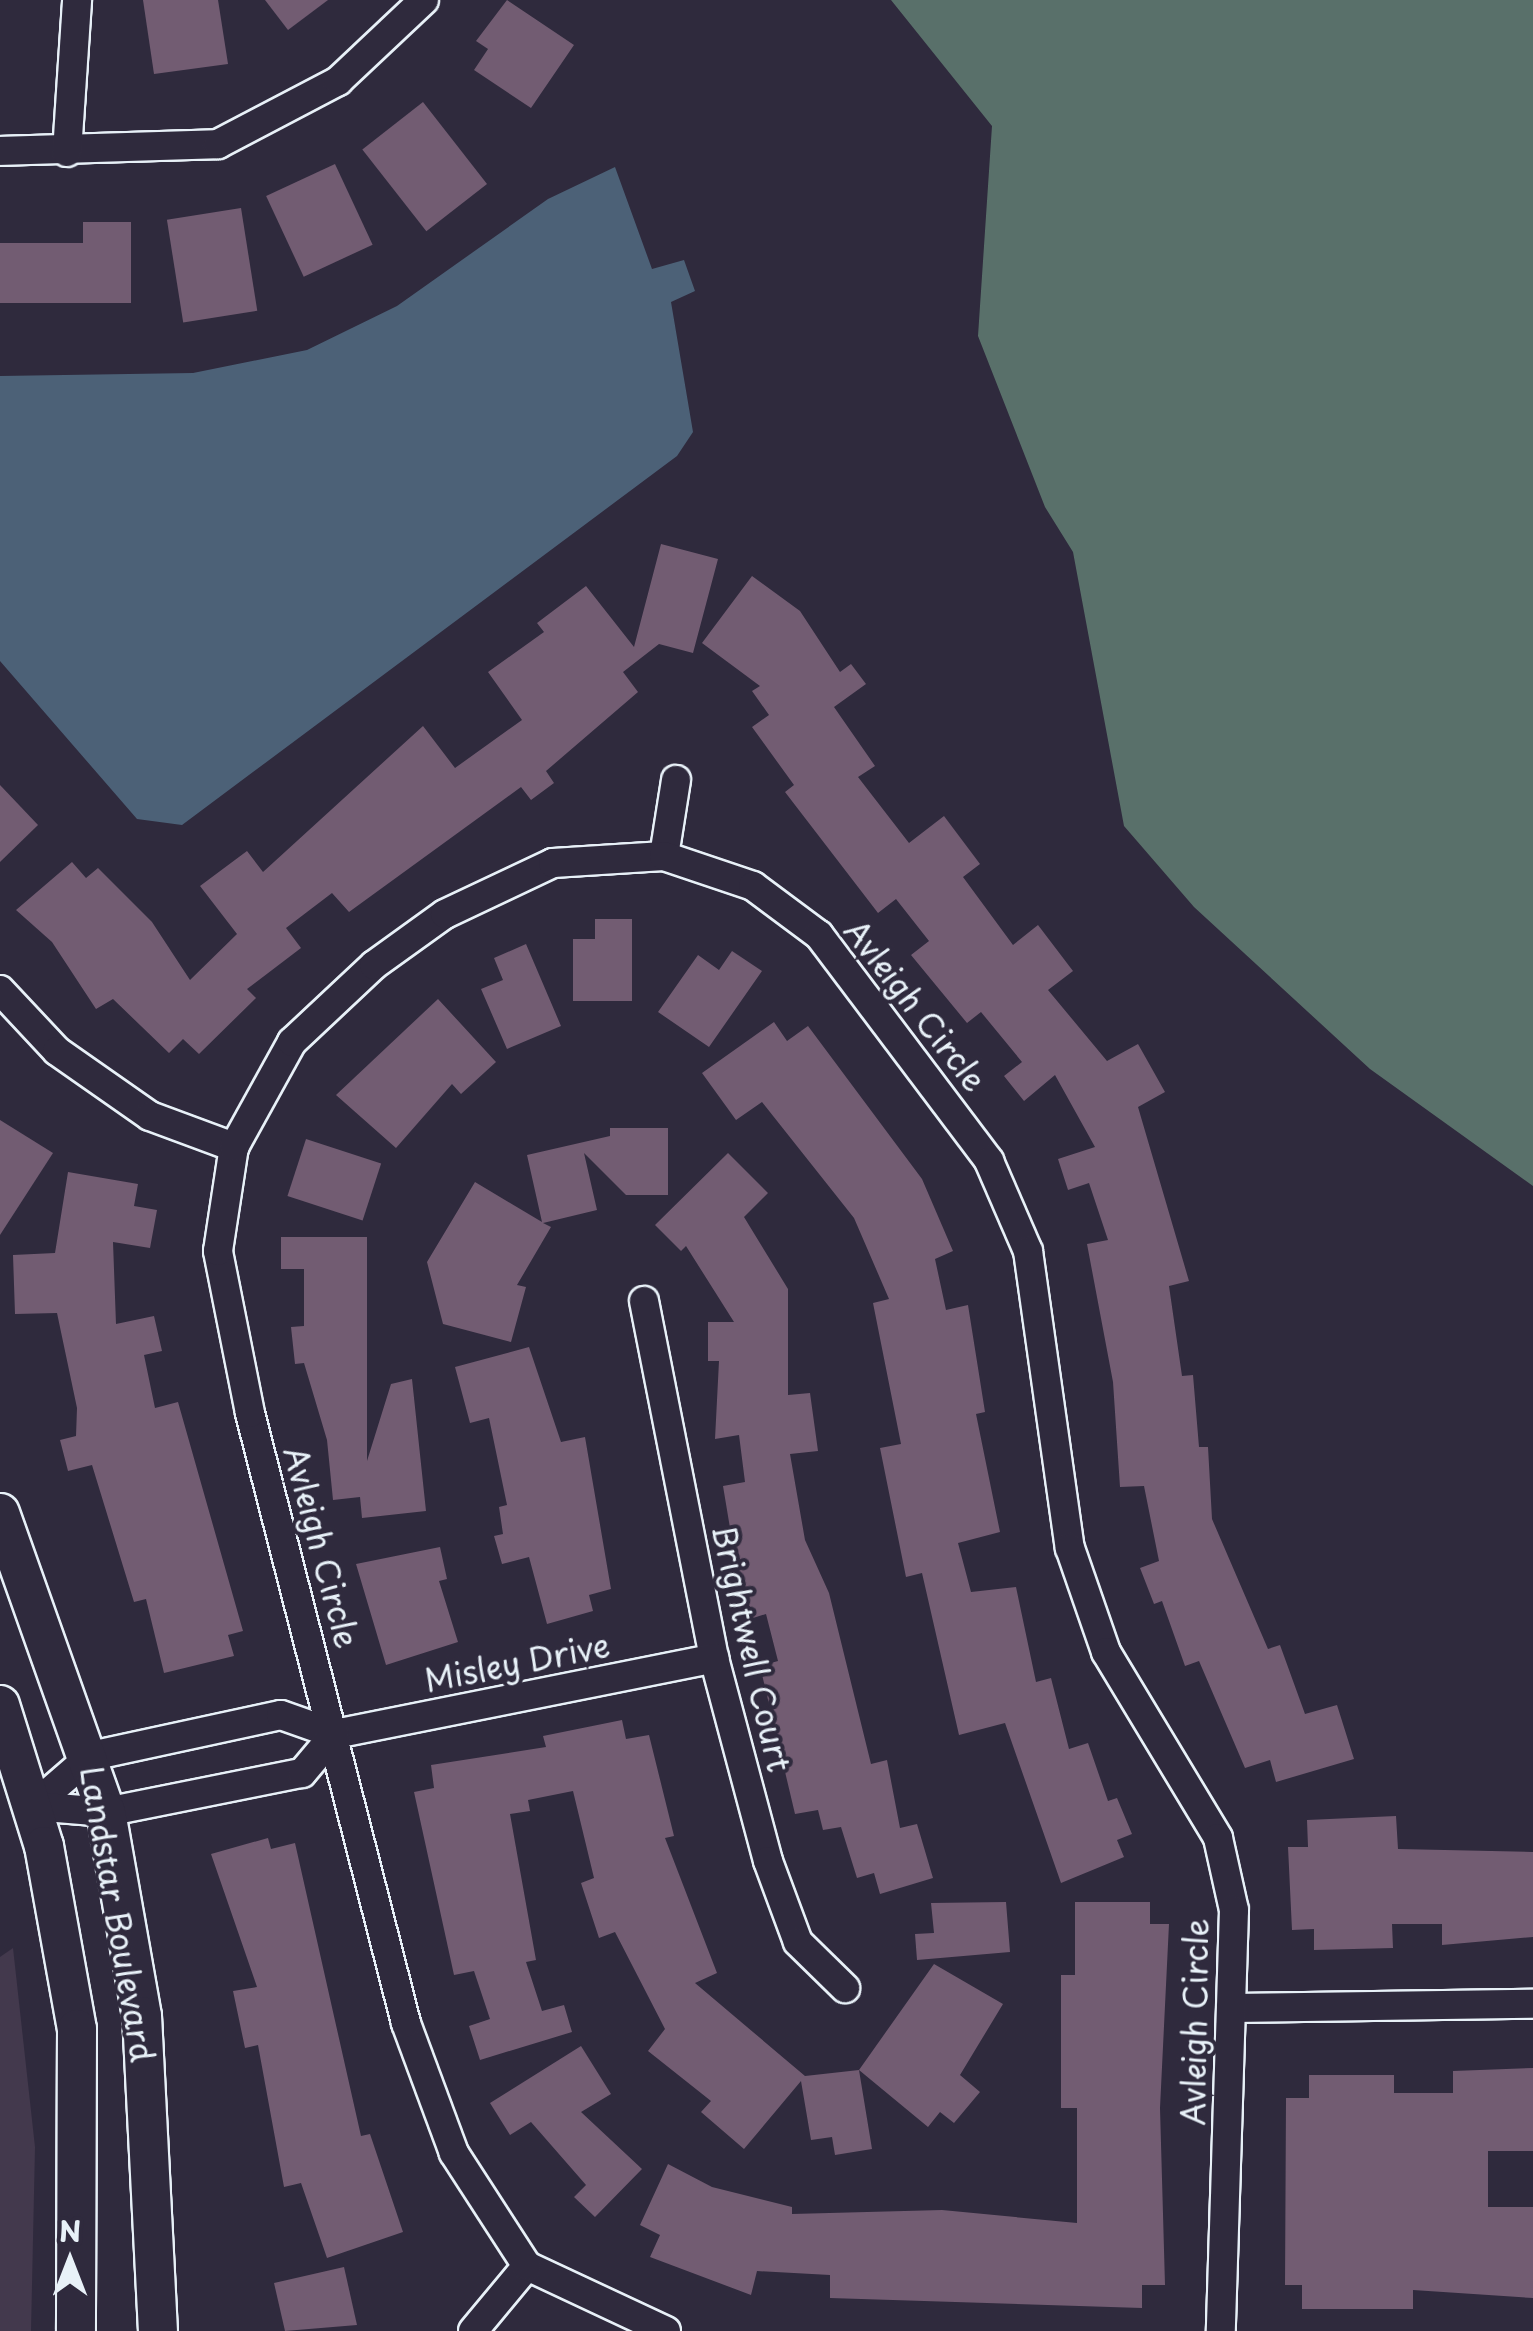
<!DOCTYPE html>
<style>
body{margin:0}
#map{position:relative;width:1533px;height:2331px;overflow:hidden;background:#2f2a3d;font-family:"Playpen Sans",sans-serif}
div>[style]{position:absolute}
.built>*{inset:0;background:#43394d}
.green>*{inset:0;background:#59706a}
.water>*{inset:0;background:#4c6177}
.building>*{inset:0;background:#725c72;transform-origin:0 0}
.roads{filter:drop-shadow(2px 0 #e8f1f8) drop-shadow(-2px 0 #e8f1f8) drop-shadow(0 2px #e8f1f8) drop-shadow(0 -2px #e8f1f8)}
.street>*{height:28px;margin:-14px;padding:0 14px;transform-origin:14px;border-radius:14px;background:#2f2a3d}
.secondary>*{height:38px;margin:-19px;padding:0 19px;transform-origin:19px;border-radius:19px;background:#2f2a3d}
span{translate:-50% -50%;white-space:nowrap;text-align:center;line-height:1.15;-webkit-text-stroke:8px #2f2a3d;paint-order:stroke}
.street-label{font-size:32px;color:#e8f1f8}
.north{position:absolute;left:20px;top:2211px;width:100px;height:100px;-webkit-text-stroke:8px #2f2a3d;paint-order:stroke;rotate:0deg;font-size:28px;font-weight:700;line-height:40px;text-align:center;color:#e8f1f8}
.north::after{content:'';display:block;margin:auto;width:35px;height:45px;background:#e8f1f8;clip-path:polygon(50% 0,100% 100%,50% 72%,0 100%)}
</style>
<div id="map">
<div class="built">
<div style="clip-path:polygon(13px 1948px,35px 2147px,31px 2331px,0 2331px,0 1957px)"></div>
</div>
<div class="green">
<div style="clip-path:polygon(891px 0,1533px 0,1533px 1186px,1370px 1069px,1194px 907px,1124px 826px,1073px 552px,1045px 507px,978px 336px,992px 126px)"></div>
</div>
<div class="water">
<div style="clip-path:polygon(615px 167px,652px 269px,684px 260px,695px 291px,671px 302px,693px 432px,677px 456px,182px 825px,137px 819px,0 661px,0 376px,193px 373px,307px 350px,397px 306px,548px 199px)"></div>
</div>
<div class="building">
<div style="clip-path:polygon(143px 0,218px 0,228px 64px,154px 74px)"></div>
<div style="clip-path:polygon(265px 0,328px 0,288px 30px)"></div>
<div style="clip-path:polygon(507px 0,574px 45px,531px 108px,474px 70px,488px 49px,476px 41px)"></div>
<div style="left:423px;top:102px;width:104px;height:77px;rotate:52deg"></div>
<div style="left:335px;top:164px;width:89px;height:76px;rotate:65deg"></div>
<div style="left:241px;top:208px;width:104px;height:75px;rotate:81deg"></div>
<div style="clip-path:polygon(83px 222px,131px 222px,131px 303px,0 303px,0 243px,83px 243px)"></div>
<div style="clip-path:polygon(661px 544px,718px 559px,693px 653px,659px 644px,623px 672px,638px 692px,546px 771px,554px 783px,531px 800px,521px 787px,349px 912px,332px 893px,286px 928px,301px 948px,247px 989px,256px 998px,199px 1054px,183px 1039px,169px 1053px,113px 999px,96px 1009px,52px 942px,16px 910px,72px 862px,86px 878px,98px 868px,152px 922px,190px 980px,237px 934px,200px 886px,247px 851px,263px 872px,423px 726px,455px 768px,522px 720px,488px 672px,544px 632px,537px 623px,586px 586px,634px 647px)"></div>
<div style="clip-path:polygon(752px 576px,800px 611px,840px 672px,851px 664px,866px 684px,834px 707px,875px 766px,858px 777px,909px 843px,944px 816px,980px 864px,963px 877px,1013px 945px,1038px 925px,1073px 971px,1048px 990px,1107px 1061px,1138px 1044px,1165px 1092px,1138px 1107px,1189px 1281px,1169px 1286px,1182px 1376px,1193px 1375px,1199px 1447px,1208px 1447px,1212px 1519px,1268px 1649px,1280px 1645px,1305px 1714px,1337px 1705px,1354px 1759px,1276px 1782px,1270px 1760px,1245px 1768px,1199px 1661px,1185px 1666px,1162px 1601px,1154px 1604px,1140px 1568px,1159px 1561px,1144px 1486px,1120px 1487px,1113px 1382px,1087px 1244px,1108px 1240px,1089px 1183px,1068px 1190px,1058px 1159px,1095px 1147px,1055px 1075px,1024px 1101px,1004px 1076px,1022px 1062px,981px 1012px,967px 1023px,911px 955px,929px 941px,896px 899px,878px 913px,785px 792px,794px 785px,752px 727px,769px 715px,752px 691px,760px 686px,702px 643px)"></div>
<div style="clip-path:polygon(0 785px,38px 825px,0 862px)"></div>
<div style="clip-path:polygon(595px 919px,632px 919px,632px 1001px,573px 1001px,573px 939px,595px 939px)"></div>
<div style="clip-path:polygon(526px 944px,561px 1026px,507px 1049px,481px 989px,503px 980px,494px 958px)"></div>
<div style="clip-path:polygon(732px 951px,762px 971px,709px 1047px,658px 1012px,698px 955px,719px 970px)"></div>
<div style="clip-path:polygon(438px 999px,496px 1062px,461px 1094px,452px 1084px,396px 1148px,336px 1095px)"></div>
<div style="clip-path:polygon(774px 1022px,787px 1041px,808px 1026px,922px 1179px,953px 1251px,935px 1259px,946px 1310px,968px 1305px,985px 1412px,976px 1414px,1000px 1532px,958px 1543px,971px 1592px,1016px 1587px,1036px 1682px,1051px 1678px,1069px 1749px,1088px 1743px,1108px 1801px,1117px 1798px,1132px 1834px,1117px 1840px,1124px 1857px,1061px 1883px,1005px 1723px,959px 1735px,922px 1573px,906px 1577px,880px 1448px,901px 1444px,873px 1303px,889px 1299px,854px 1218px,762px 1102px,736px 1120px,702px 1073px)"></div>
<div style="clip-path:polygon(0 1120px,53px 1153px,0 1235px)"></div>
<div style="clip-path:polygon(610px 1128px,668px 1128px,668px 1195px,626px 1195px,584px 1153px,597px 1210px,543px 1223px,551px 1227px,517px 1285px,526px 1287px,511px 1342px,443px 1324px,427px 1262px,475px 1182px,542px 1222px,527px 1155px,610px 1136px)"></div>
<div style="left:306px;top:1139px;width:79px;height:60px;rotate:18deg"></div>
<div style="clip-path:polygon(728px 1153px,768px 1193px,744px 1217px,788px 1289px,788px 1395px,810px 1393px,818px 1451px,790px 1454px,805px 1540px,829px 1593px,871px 1764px,887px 1760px,900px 1828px,917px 1824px,933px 1878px,880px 1894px,874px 1873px,857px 1878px,841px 1827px,823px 1830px,818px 1810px,795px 1814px,760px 1666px,778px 1661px,766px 1614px,753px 1618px,737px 1570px,723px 1486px,745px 1482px,739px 1435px,715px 1439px,719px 1361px,708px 1361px,708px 1322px,734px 1322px,686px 1246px,681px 1251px,655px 1225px)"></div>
<div style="clip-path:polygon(68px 1172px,138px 1184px,134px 1206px,157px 1210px,150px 1248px,113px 1242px,116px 1324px,154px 1316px,162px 1351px,144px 1355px,155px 1408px,178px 1402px,243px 1631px,228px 1635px,234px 1656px,164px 1673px,146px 1599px,134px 1602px,92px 1465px,68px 1471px,60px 1440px,76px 1436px,77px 1408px,57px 1313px,15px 1314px,13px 1255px,55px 1253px)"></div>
<div style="clip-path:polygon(281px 1237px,367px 1237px,367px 1461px,391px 1384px,412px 1379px,426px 1511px,362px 1518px,360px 1497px,333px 1500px,327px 1440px,304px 1363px,295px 1364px,291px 1327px,304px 1326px,304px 1269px,281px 1269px)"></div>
<div style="clip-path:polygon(529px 1347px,561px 1442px,585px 1437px,611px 1589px,589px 1595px,593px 1611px,547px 1624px,529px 1557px,502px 1564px,494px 1536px,503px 1534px,499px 1507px,507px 1505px,489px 1418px,470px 1423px,455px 1367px)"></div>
<div style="clip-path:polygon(440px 1547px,447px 1579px,439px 1581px,458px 1642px,386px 1665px,356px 1564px)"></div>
<div style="clip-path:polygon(622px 1720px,626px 1739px,649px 1735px,674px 1836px,665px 1838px,717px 1973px,695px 1983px,805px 2076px,859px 2070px,934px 1964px,1003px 2004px,960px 2075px,980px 2092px,954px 2123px,940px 2112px,928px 2127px,859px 2070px,872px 2149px,835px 2155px,832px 2137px,811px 2140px,801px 2081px,744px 2149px,701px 2112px,711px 2101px,648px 2051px,665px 2029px,615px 1932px,599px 1938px,581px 1883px,594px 1878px,573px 1791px,528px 1800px,530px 1811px,510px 1814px,536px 1960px,526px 1962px,542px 2011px,564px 2005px,572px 2032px,480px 2060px,469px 2026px,490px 2019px,474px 1971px,454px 1975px,414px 1792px,434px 1788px,431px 1765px,546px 1747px,543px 1736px)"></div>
<div style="clip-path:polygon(1396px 1816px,1398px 1849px,1533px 1852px,1533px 1937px,1442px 1945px,1442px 1924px,1392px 1924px,1393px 1948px,1314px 1950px,1314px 1929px,1292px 1930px,1288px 1847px,1308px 1847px,1307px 1820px)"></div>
<div style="clip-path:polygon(268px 1838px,271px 1849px,295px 1843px,361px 2136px,370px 2134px,403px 2232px,327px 2258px,301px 2183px,284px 2187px,258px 2045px,245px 2048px,233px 1991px,257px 1987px,211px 1854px)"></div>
<div style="clip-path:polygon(1006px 1902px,1010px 1952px,917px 1960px,915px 1934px,934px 1933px,931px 1903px)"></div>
<div style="clip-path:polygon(1075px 1902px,1150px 1902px,1150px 1924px,1169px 1924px,1160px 2108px,1165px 2285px,1142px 2285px,1142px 2308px,830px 2298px,830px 2275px,757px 2271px,751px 2295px,650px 2257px,660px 2235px,640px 2225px,668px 2164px,712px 2187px,792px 2207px,792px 2214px,942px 2210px,1077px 2223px,1077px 2108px,1061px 2108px,1061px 1975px,1075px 1975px)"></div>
<div style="clip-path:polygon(581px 2046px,611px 2094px,581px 2112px,642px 2169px,595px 2217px,574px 2197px,586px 2185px,531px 2122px,510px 2135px,490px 2103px)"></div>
<div style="clip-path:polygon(1533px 2068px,1533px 2151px,1488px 2151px,1488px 2207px,1533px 2207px,1533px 2298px,1413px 2290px,1413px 2309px,1302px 2309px,1302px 2285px,1285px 2285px,1286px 2098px,1309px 2098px,1309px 2075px,1394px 2075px,1394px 2093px,1453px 2093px,1453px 2071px)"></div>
<div style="clip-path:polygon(344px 2267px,357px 2325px,285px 2331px,274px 2283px)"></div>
</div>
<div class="roads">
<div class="street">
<div style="left:0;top:151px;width:218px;rotate:-1.8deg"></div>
<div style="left:218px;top:144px;width:136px;rotate:-27.7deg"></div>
<div style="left:338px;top:81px;width:118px;rotate:-43.3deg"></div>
<div style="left:67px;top:152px;width:152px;rotate:-86.2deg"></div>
<div style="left:664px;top:856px;width:77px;rotate:-81deg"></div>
<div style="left:0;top:990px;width:83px;rotate:46.9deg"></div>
<div style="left:57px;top:1051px;width:113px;rotate:35deg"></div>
<div style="left:150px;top:1116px;width:90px;rotate:20.3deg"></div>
<div style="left:644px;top:1301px;width:364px;rotate:78.9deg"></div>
<div style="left:714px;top:1658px;width:210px;rotate:75.1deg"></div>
<div style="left:768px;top:1861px;width:86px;rotate:69.7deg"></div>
<div style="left:798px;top:1942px;width:66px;rotate:44.4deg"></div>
<div style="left:33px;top:1806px;width:77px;rotate:-40.8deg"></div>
<div style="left:91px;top:1756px;width:194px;rotate:-12.2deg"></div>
<div style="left:281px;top:1715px;width:57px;rotate:19.4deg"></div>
<div style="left:335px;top:1734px;width:387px;rotate:-11.3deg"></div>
<div style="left:33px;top:1806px;width:73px;rotate:4.7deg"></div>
<div style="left:106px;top:1812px;width:200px;rotate:-11.3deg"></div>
<div style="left:302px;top:1773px;width:51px;rotate:-49.8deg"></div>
<div style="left:1231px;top:2008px;width:302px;rotate:-0.8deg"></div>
<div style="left:473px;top:2331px;width:85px;rotate:-50.3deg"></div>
<div style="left:666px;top:2331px;width:153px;rotate:-154.9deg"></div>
<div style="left:527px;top:2266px;width:135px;rotate:-122.9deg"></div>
<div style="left:454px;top:2153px;width:139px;rotate:-110.3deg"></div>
<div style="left:406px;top:2023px;width:630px;rotate:-104.35deg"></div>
<div style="left:250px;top:1413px;width:165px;rotate:-101.2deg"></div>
<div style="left:218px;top:1251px;width:105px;rotate:-81.3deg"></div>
<div style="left:234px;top:1147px;width:120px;rotate:-61.1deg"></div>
<div style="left:292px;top:1042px;width:112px;rotate:-43.2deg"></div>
<div style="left:374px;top:965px;width:87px;rotate:-35.7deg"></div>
<div style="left:445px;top:914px;width:119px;rotate:-25.3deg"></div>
<div style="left:553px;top:863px;width:111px;rotate:-3.6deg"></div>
<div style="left:664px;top:856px;width:94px;rotate:18.6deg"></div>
<div style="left:753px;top:886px;width:82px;rotate:36.6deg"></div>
<div style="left:819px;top:935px;width:283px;rotate:53deg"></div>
<div style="left:989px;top:1161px;width:98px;rotate:66.6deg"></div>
<div style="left:1028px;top:1251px;width:300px;rotate:82deg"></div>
<div style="left:1070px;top:1548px;width:110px;rotate:70.9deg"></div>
<div style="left:1106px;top:1652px;width:217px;rotate:58.9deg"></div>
<div style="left:1218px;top:1838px;width:74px;rotate:77.5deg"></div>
<div style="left:1234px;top:1910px;width:421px;rotate:91.8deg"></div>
</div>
<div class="secondary">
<div style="left:0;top:1513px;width:317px;rotate:70.5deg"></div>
<div style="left:106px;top:1812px;width:207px;rotate:80deg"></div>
<div style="left:142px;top:2016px;width:315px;rotate:87.1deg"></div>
<div style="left:0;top:1705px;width:148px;rotate:72.7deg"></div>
<div style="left:44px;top:1846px;width:186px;rotate:79.8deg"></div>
<div style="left:77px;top:2029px;width:302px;rotate:90.2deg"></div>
</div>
</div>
<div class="street-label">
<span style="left:916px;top:1005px;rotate:52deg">Avleigh Circle</span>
<span style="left:322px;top:1547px;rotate:75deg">Avleigh Circle</span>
<span style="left:752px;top:1648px;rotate:77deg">Brightwell Court</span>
<span style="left:517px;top:1662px;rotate:-11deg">Misley Drive</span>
<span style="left:118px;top:1914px;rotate:80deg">Landstar Boulevard</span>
<span style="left:1194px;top:2022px;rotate:-89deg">Avleigh Circle</span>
</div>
<div class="north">N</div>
</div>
